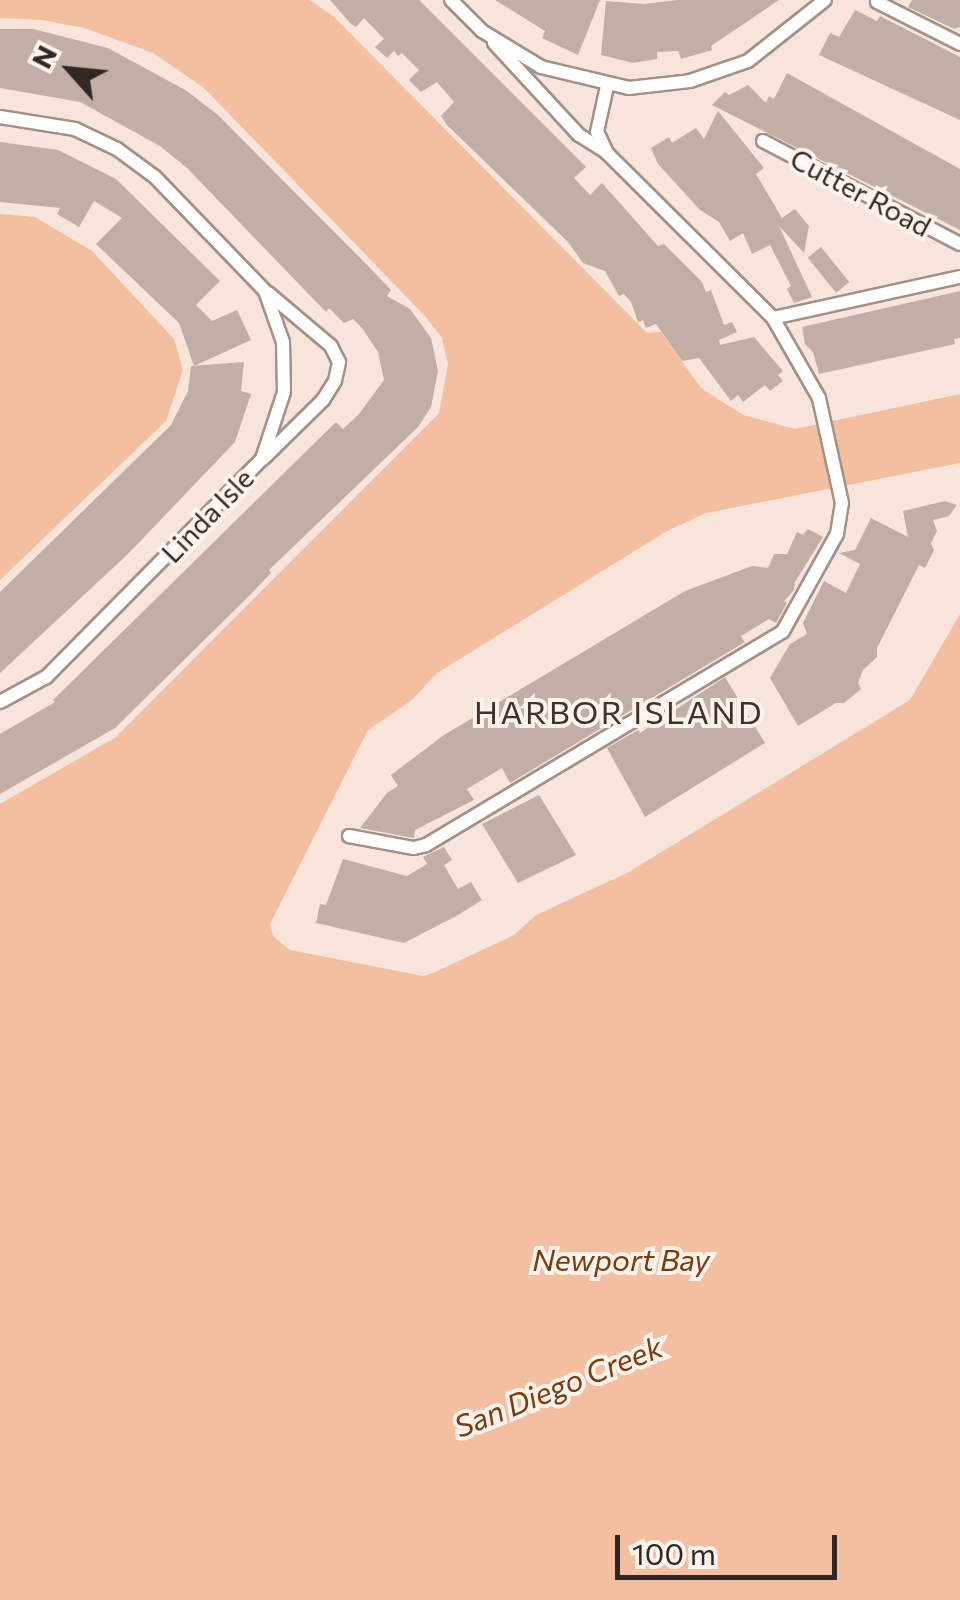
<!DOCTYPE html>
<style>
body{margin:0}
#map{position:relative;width:960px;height:1600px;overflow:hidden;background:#f7e4da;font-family:Commissioner,sans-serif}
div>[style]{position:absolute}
.water>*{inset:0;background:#f4bfa1}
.building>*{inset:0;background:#c1afa5;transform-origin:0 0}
.roads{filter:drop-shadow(2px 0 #a29187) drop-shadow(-2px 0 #a29187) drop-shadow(0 2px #a29187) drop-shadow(0 -2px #a29187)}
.street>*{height:12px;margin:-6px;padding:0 6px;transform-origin:6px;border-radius:6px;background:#fff}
span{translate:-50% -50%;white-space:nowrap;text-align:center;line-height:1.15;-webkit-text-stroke:8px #fff3ed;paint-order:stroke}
.street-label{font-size:28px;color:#2f2824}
.water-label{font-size:30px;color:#7a3b0d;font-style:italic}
.quarter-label{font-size:32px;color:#403129;letter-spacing:2.5px}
.north{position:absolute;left:20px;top:20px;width:100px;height:100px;-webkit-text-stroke:8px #fff3ed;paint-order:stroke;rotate:297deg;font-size:28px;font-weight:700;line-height:40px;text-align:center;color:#2f2824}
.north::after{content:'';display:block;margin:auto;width:35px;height:45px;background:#2f2824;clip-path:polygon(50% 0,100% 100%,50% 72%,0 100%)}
.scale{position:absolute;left:615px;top:1535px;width:222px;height:45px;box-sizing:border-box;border:5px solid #2f2824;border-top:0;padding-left:12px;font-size:30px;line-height:35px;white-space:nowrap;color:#2f2824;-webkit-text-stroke:8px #fff3ed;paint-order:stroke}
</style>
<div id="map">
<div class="water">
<div style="clip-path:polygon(0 0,310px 0,334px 17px,647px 333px,661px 332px,701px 388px,743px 415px,795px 429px,960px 394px,960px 463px,706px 513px,667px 531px,437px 673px,412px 700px,368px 730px,270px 924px,273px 936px,290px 950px,423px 976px,433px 973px,514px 935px,536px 915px,627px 873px,910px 700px,960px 614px,960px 1600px,0 1600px,0 804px,116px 737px,439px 413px,448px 364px,442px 338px,425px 316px,204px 88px,153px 53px,84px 28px,42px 20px,0 18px)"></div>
<div style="clip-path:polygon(0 214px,35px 217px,92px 251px,174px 339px,183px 370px,166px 421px,0 580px)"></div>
</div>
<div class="building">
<div style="clip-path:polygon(330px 0,419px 0,586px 167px,574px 178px,590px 195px,602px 183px,658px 246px,664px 244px,702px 282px,706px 292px,711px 290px,724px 325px,732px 322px,737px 332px,719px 340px,720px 345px,754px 337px,783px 371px,778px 375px,783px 381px,770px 391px,765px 385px,743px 402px,738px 395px,731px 401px,699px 358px,682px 361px,656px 324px,646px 328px,643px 320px,638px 322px,631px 302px,624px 294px,619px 296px,605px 271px,583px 263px,568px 242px,447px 125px,441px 116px,454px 102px,437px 82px,421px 92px,409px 80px,419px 70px,402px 53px,398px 56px,394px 51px,387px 58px,375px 47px,384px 39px,364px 18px,356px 27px,351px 24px)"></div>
<div style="clip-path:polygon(495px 0,600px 0,578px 55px,542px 38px,545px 31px)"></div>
<div style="clip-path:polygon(678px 0,779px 0,711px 46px,712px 50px,681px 59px,678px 51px,657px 52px,657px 59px,633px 63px,601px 55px,606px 1px,644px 4px)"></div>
<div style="clip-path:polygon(912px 0,960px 0,960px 27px,954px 29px,908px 7px)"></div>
<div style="clip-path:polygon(855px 10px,877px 21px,880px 16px,960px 57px,960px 120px,819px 55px,830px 33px,839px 37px)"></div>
<div style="clip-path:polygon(0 29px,33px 29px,108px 48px,187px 91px,218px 115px,369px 267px,391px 290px,387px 296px,410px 309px,431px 338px,438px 371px,431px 407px,418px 427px,269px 570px,271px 573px,250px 595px,115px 728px,0 794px,0 734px,55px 702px,53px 700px,336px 422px,343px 429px,359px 414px,384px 380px,378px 352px,362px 328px,353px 319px,344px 323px,329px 308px,326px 312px,187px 168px,160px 146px,80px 102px,0 88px)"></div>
<div style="clip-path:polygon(787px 73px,960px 169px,960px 230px,712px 105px,725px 92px,729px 95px,748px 85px,766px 103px,769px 96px,774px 99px)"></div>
<div style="clip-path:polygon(718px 111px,764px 168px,756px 174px,782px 218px,795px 209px,809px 226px,804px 253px,779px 226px,812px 297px,794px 303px,787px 289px,791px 286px,770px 245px,752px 254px,743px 233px,730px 241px,719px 222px,700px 210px,658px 164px,651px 148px,669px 137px,672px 143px,696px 128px,704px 139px)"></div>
<div style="clip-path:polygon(0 142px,58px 150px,116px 179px,220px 281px,196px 305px,212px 321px,237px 310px,251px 340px,194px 366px,179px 323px,96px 244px,122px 218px,94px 201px,79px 227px,57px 214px,60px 208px,0 202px)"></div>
<div style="left:821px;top:247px;width:45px;height:17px;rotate:51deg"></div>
<div style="clip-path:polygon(960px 291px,960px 338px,954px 339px,955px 344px,819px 374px,813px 352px,805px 344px,802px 327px)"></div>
<div style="clip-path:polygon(244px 362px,241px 391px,251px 394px,235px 442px,128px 554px,0 673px,0 592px,171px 425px,188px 391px,191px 366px)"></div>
<div style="clip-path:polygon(945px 501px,957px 505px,949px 516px,933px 520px,937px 531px,931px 543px,934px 550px,925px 568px,919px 565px,877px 648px,877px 657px,863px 670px,858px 683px,861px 689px,844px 703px,836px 703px,798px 726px,770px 678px,790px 644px,807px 634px,803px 623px,824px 581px,846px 593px,860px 564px,839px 553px,855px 550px,871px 518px,908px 537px,903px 511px)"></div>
<div style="clip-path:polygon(808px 529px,823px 537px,795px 582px,794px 590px,784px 601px,787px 603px,776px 623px,769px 619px,741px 636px,745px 642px,510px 783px,502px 768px,467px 789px,474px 800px,415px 830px,414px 838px,360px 828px,387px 793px,398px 786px,391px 775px,444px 735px,685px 591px,752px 566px,768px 568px,774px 554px,787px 554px,797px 532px,803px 535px)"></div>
<div style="clip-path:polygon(725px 677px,765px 743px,645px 817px,607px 748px,638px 730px,640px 733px)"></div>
<div style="clip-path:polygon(539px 795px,576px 855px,518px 883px,482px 824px)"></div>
<div style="clip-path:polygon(444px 847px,452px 860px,444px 865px,458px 889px,471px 882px,482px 900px,458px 915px,404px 943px,316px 923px,320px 904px,326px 905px,343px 859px,407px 876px,427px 864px,423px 857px)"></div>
</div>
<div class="roads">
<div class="street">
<div style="left:451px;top:0;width:44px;rotate:45deg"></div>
<div style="left:482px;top:31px;width:69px;rotate:31.4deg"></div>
<div style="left:541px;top:67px;width:90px;rotate:13.4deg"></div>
<div style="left:629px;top:88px;width:61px;rotate:-6.5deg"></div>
<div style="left:690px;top:81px;width:61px;rotate:-19deg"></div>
<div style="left:748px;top:61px;width:98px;rotate:-38.4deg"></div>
<div style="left:877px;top:2px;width:93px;rotate:26.8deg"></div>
<div style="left:494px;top:43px;width:125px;rotate:47.3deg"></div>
<div style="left:579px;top:135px;width:31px;rotate:32deg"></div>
<div style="left:0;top:117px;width:76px;rotate:9.1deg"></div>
<div style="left:75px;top:129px;width:47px;rotate:25.5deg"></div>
<div style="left:117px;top:149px;width:47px;rotate:36.4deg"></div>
<div style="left:155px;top:177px;width:158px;rotate:46deg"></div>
<div style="left:265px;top:291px;width:54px;rotate:70.6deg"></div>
<div style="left:283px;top:342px;width:50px;rotate:88.9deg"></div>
<div style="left:284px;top:392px;width:71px;rotate:108.2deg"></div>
<div style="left:262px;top:459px;width:307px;rotate:134.7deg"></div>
<div style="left:46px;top:677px;width:52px;rotate:151.5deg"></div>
<div style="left:763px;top:141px;width:222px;rotate:27.6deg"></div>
<div style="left:773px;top:318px;width:191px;rotate:-12.4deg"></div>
<div style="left:264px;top:458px;width:83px;rotate:-44.5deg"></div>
<div style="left:323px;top:400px;width:22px;rotate:-58deg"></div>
<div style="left:335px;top:381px;width:19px;rotate:-78deg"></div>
<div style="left:339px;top:362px;width:18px;rotate:-117deg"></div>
<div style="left:331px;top:346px;width:82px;rotate:-139.9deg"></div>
<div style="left:349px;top:836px;width:66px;rotate:10.5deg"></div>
<div style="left:414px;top:848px;width:12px;rotate:-14deg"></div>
<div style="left:426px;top:845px;width:416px;rotate:-30.9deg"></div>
<div style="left:783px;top:631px;width:111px;rotate:-60.9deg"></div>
<div style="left:837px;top:534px;width:31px;rotate:-81deg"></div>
<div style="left:842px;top:503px;width:107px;rotate:-102.4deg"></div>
<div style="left:819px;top:398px;width:92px;rotate:-119.9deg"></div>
<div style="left:773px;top:318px;width:234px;rotate:-135.2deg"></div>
<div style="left:607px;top:153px;width:23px;rotate:-115deg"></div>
<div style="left:597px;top:132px;width:47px;rotate:-77.7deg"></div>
</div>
</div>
<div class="street-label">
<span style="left:861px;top:192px;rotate:28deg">Cutter Road</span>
<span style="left:207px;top:515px;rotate:-46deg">Linda Isle</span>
</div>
<div class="water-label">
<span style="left:621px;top:1259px">Newport Bay</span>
<span style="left:558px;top:1386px;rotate:-22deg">San Diego Creek</span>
</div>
<div class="quarter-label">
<span style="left:619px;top:711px">HARBOR ISLAND</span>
</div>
<div class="north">N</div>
<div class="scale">100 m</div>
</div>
